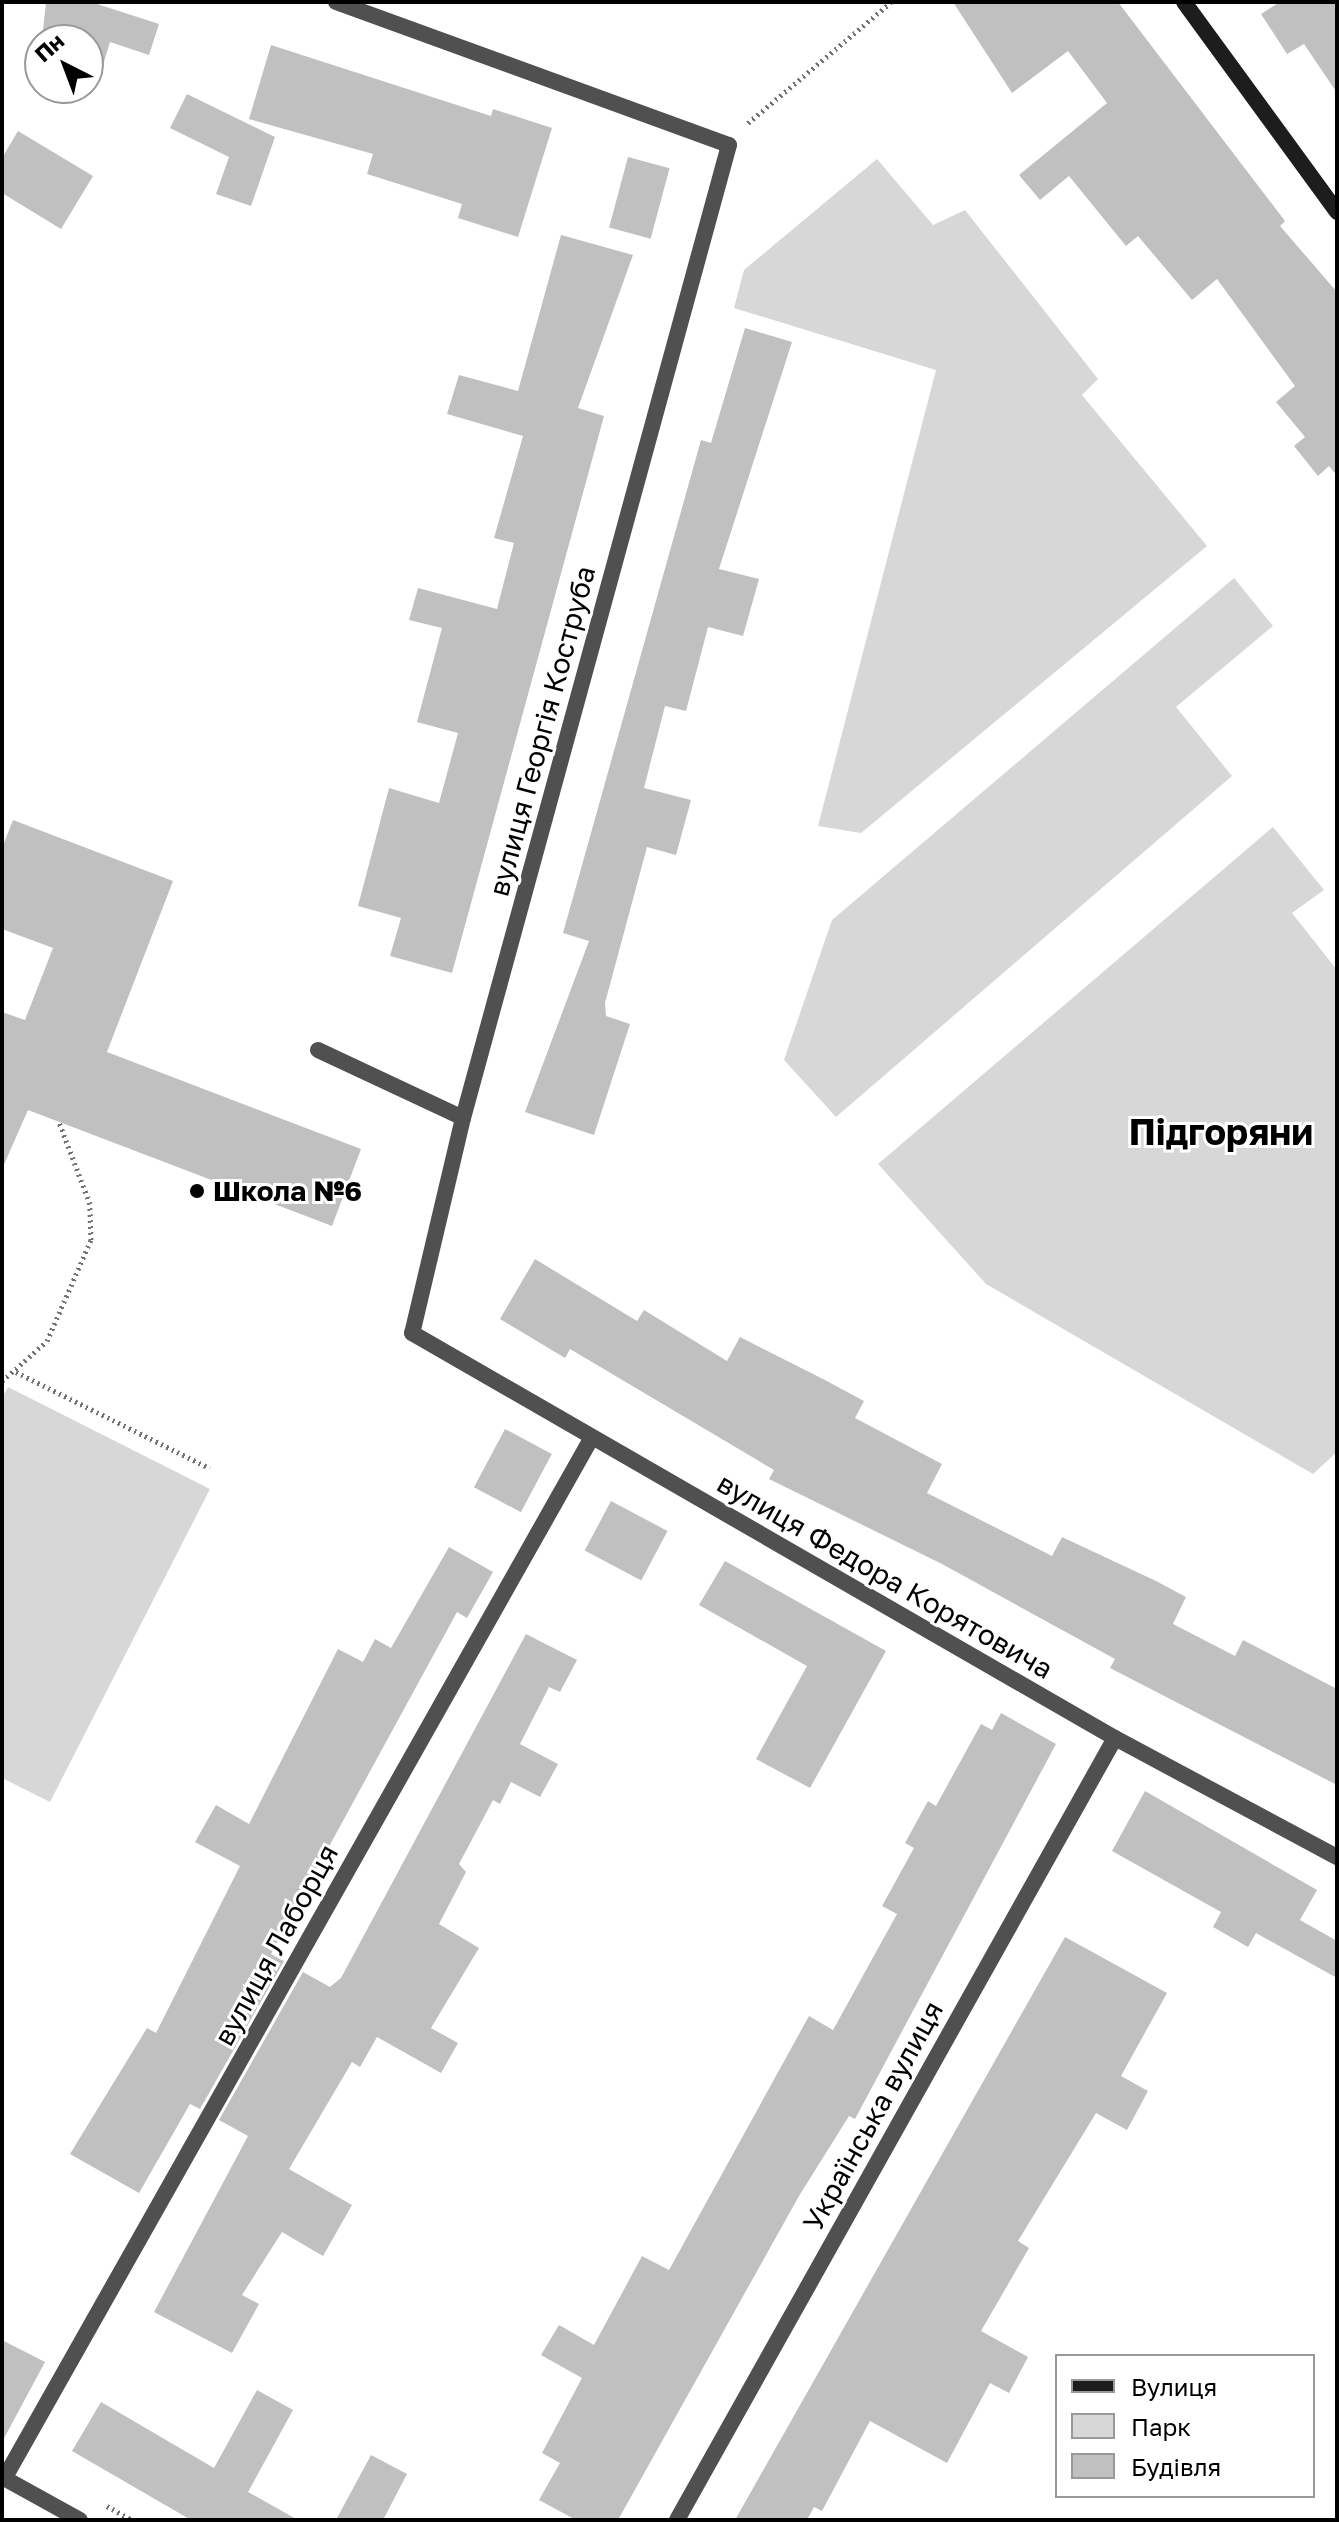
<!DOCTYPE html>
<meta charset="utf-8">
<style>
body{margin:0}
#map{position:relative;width:1339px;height:2522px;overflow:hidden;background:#fff;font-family:"Golos Text",sans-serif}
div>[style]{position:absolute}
.green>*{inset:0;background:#d7d7d7}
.building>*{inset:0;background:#c0c0c0;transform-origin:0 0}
.path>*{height:5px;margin-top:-2.5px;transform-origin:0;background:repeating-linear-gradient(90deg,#727272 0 2px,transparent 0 6px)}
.lane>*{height:16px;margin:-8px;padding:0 8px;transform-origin:8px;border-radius:8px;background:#505050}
.street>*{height:16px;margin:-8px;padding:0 8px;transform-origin:8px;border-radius:8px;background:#505050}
.secondary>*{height:16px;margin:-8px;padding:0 8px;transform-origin:8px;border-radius:8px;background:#1d1d1d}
.dots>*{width:22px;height:22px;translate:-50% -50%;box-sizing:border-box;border:4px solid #fff;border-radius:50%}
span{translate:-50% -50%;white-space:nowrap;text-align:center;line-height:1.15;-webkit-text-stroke:6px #fff;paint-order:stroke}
.street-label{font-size:28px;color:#000}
.poi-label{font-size:28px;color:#000;font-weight:700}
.left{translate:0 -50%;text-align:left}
.district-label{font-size:36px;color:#000;font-weight:700}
.frame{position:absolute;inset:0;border:4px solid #000;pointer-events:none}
.legend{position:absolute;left:1055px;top:2354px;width:260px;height:144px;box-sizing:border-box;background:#fff;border:2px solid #999;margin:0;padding:10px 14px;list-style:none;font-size:24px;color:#000}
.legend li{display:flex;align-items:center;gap:16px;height:40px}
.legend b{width:40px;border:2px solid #999}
.north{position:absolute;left:24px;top:24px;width:80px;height:80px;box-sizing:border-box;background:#fff;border:2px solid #999;border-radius:50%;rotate:318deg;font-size:22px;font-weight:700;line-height:32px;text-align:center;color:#000}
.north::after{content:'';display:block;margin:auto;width:28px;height:36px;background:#000;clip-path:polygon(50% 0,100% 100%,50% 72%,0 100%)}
</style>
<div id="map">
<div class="green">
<div style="clip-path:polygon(877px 159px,933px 225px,965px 210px,1098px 379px,1082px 395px,1207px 546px,861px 833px,818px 826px,936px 370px,734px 308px,744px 270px)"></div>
<div style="clip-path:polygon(1234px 578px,1273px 626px,1176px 707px,1232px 776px,836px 1117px,784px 1060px,832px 920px)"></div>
<div style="clip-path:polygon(1273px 827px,1324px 890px,1292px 913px,1337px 970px,1337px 1452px,1313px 1474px,986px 1284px,878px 1164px)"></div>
<div style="clip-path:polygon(8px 1387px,210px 1489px,50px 1802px,2px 1778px,2px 1398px)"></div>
</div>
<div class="building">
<div style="clip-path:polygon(46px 2px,91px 2px,159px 24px,149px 55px,110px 42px,101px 72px,88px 68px,88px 40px,42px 40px)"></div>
<div style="clip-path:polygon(953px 2px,1118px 2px,1285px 221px,1280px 226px,1337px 292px,1337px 476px,1329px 466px,1318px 476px,1294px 446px,1305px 437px,1276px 402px,1295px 386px,1217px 279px,1192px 300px,1138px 236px,1126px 246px,1069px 176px,1040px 200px,1019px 175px,1107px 103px,1068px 51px,1012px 93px)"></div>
<div style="clip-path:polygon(1280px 2px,1337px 2px,1337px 93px,1304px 44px,1287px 54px,1261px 14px)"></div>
<div style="clip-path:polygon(271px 45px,491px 116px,493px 109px,552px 128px,518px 237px,458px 218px,462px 204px,367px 174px,373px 154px,249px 119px)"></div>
<div style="clip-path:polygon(187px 94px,275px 137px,251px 206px,216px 194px,229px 157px,170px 128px)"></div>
<div style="clip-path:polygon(18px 131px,93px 176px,61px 229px,2px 193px,2px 158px)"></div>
<div style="left:628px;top:157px;width:43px;height:73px;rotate:15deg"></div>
<div style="clip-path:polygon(561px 235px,633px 255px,578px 408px,604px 416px,452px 973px,390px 956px,401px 918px,358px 906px,389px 788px,439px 803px,458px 733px,417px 722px,442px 628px,409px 620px,418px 588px,497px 609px,514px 543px,494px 538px,523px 436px,447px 414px,459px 375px,518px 391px)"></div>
<div style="clip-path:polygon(745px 328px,792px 342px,719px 569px,759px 579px,743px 636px,708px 627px,686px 711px,665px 706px,644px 788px,691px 800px,676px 855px,647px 847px,605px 1003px,606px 1016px,630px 1024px,594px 1135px,525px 1112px,589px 941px,563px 933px,701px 440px,711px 443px)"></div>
<div style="clip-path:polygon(13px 820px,173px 881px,107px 1052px,361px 1149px,332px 1226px,28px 1110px,2px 1169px,2px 1012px,25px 1020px,53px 948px,2px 929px,2px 848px)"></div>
<div style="clip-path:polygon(535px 1259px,637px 1321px,644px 1310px,727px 1361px,740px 1337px,823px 1379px,864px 1401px,855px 1418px,942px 1464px,927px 1493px,1052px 1556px,1062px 1537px,1156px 1581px,1186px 1597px,1173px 1624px,1235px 1656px,1243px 1640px,1337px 1689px,1337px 1785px,1110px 1668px,1115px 1659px,942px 1564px,769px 1479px,774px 1470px,570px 1349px,565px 1358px,500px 1319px)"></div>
<div style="left:505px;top:1429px;width:53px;height:66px;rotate:28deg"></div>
<div style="left:611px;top:1501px;width:64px;height:56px;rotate:28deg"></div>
<div style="clip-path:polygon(449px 1547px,493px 1572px,467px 1618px,457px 1612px,320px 1863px,271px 1954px,284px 1961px,200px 2109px,190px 2104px,139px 2193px,70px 2154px,147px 2028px,156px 2033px,240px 1866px,195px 1842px,216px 1805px,249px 1824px,338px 1649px,363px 1662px,375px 1639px,391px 1648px)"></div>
<div style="clip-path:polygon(725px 1561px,886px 1651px,810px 1788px,756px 1759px,807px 1666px,699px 1605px)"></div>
<div style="clip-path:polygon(526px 1634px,577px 1660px,560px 1692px,549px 1687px,520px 1744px,558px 1764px,540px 1797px,511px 1782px,500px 1804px,493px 1800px,459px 1864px,466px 1872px,439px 1924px,479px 1948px,431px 2028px,458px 2043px,441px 2073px,377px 2037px,360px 2067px,352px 2062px,289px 2169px,352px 2205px,323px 2256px,282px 2232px,242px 2295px,259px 2304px,232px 2353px,154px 2312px,248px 2136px,219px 2120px,303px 1972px,330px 1987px,341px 1978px)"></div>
<div style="clip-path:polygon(1001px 1713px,1056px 1744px,855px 2119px,849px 2116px,799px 2196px,618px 2520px,576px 2520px,539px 2500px,560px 2463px,542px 2453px,582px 2378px,541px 2355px,559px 2325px,594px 2345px,642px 2256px,669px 2270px,809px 2016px,833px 2030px,897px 1914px,882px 1906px,914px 1848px,905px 1843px,928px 1801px,936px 1806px,981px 1724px,992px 1730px)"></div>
<div style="clip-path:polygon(1145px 1791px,1317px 1890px,1300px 1920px,1337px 1941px,1337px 1978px,1256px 1933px,1248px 1947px,1213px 1927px,1221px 1912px,1112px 1851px)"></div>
<div style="clip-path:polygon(1065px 1937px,1167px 1993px,1121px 2076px,1148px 2091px,1127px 2130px,1096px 2113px,1018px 2241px,1029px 2248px,981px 2331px,1028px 2357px,1009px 2393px,990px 2383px,947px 2463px,870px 2421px,822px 2511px,814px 2507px,807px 2520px,735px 2520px)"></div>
<div style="clip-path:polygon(2px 2340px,45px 2362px,2px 2442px)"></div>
<div style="clip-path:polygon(257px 2390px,293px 2410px,248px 2492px,298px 2520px,191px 2520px,72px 2451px,101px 2402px,214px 2468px)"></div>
<div style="clip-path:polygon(371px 2455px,407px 2474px,383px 2520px,336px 2520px)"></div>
</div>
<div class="path">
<div style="left:748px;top:123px;width:187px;rotate:-40.2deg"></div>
<div style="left:16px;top:1372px;width:216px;rotate:26.4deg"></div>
<div style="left:2px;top:1381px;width:60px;rotate:-41.6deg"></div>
<div style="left:47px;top:1341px;width:110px;rotate:-66.5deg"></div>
<div style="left:91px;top:1240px;width:36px;rotate:-92deg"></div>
<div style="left:90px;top:1204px;width:88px;rotate:-110.7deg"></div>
<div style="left:107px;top:2506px;width:29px;rotate:29deg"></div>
</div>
<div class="lane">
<div style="left:318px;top:1050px;width:160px;rotate:25.1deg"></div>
</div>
<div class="street">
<div style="left:336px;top:2px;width:418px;rotate:20deg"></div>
<div style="left:729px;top:145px;width:1009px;rotate:105.29deg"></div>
<div style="left:463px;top:1118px;width:221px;rotate:103.3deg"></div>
<div style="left:412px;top:1333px;width:811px;rotate:29.95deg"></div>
<div style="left:1115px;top:1738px;width:252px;rotate:28.2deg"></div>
<div style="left:2px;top:2477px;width:89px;rotate:28.9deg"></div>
<div style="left:4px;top:2479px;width:1196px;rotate:-60.56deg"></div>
<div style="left:677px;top:2520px;width:896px;rotate:-60.75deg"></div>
</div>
<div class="secondary">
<div style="left:1184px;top:2px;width:260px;rotate:53.9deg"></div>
</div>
<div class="dots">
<div style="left:197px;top:1191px;background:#000"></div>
</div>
<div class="street-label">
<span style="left:542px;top:731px;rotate:-75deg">вулиця Георгія Коструба</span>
<span style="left:885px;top:1576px;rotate:30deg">вулиця Федора Корятовича</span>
<span style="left:276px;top:1945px;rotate:-61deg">вулиця Лаборця</span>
<span style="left:873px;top:2116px;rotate:-61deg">Українська вулиця</span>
</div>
<div class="poi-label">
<span class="left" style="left:213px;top:1191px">Школа №6</span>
</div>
<div class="district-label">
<span style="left:1221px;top:1132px">Підгоряни</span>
</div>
<div class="frame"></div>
<ul class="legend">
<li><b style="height:10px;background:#1d1d1d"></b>Вулиця</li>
<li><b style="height:22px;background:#d7d7d7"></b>Парк</li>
<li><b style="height:22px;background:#c0c0c0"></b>Будівля</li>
</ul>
<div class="north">Пн</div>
</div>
